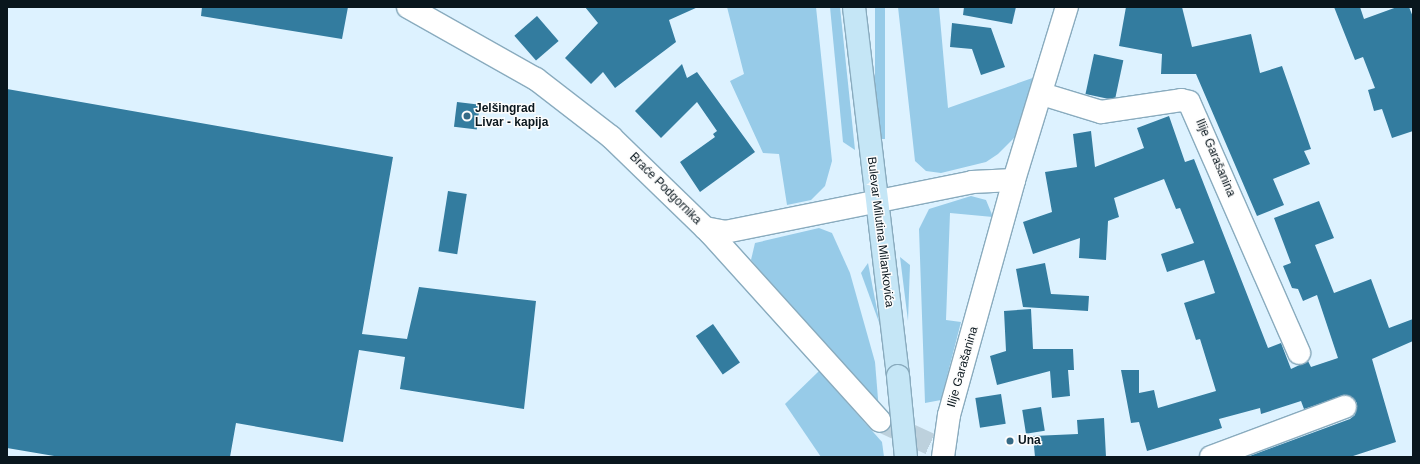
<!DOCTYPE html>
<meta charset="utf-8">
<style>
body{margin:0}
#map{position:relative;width:1420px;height:464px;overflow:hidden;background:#ddf2ff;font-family:Arial,sans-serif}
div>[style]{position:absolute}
.green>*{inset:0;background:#97cbe8;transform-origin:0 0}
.building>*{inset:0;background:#337c9f;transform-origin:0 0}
.street-tunnel>*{height:22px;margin-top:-11px;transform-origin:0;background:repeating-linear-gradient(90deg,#bdd1dd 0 22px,transparent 0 33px)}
.roads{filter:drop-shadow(1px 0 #89abbe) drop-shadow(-1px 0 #89abbe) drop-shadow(0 1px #89abbe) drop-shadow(0 -1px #89abbe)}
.street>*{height:22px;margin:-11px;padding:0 11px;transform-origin:11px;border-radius:11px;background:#fff}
.secondary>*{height:22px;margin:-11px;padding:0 11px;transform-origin:11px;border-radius:11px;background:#c5e6f6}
.bridges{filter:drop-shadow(1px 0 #89abbe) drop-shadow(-1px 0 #89abbe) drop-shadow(0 1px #89abbe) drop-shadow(0 -1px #89abbe)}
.secondary-bridge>*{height:22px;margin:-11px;padding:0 11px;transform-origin:11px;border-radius:11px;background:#c5e6f6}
.dots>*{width:11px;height:11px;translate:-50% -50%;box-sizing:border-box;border:2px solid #fcfcfc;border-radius:50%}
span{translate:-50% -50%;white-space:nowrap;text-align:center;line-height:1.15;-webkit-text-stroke:3px #fcfcfc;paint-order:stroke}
.poi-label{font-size:12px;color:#09161d;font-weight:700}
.left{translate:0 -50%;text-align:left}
.street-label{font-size:12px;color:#09161d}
.frame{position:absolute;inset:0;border:8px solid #09161d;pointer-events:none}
</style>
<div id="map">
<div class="green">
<div style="clip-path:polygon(727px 7px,816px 7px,832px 161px,825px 186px,811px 200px,787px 205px,779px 154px,763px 153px,730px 81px,744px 74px)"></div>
<div style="clip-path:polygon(830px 7px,840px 7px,855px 150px,843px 142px)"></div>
<div style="left:875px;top:7px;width:10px;height:132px"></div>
<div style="clip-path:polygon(898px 7px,939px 7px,948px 108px,1041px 75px,1018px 134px,998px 154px,986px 162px,941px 173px,926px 171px,915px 161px)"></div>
<div style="clip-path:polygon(971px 196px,986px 200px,993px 217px,950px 213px,946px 320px,961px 322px,941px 400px,925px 403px,919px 229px,929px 209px)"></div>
<div style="clip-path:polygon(819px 228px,832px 233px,850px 273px,875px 362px,879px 411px,751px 260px,755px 243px)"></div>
<div style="clip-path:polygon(900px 257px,910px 265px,908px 321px)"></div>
<div style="clip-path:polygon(868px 263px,880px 325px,861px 273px)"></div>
<div style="clip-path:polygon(819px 371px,882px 442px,884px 457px,821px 457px,785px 404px)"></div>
</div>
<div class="building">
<div style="clip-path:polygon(202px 7px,348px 7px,342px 39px,201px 16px)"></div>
<div style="clip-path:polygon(585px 7px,698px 7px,669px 20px,676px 42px,615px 88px,603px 72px,591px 84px,565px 58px,598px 23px)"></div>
<div style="clip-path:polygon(964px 7px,1016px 7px,1012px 24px,963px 15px)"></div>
<div style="clip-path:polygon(1126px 7px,1182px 7px,1192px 47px,1251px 34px,1260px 73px,1282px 66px,1311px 149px,1304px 151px,1310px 164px,1273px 179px,1284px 205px,1257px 216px,1196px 74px,1161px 74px,1162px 54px,1119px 46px)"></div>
<div style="clip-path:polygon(1334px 7px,1360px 7px,1364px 19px,1397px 7px,1409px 7px,1413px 17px,1413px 131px,1392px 138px,1382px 109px,1374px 111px,1368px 90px,1375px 88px,1363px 57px,1355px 60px)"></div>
<div style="left:537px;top:16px;width:33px;height:30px;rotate:49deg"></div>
<div style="clip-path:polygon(952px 23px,991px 28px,1005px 67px,981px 75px,972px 49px,950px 47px)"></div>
<div style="left:1094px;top:54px;width:30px;height:41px;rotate:12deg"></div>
<div style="clip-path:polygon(682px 64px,687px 78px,697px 72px,755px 152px,700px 192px,680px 162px,715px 137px,713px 134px,717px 131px,697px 102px,661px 138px,635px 111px)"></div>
<div style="clip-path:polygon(7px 89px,393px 157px,362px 334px,407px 339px,419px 287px,536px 301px,524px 409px,400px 389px,405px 357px,359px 350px,343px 442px,236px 423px,230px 457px,60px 457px,7px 448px)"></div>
<div style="left:457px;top:102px;width:23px;height:25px;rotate:7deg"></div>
<div style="clip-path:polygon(1169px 116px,1185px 162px,1194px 159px,1268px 348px,1281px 343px,1291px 369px,1308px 361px,1311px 367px,1338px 358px,1317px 295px,1303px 301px,1298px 289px,1292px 288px,1283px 266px,1291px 263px,1274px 218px,1319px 201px,1334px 238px,1315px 245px,1334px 293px,1371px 279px,1389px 328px,1413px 319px,1413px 341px,1372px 359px,1396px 442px,1350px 457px,1247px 457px,1350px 419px,1355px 415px,1357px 403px,1347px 395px,1304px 409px,1301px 401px,1261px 414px,1260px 408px,1219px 419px,1222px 428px,1147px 451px,1139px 422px,1131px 423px,1121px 370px,1139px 370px,1139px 393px,1154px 390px,1158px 408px,1216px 391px,1200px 339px,1196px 340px,1184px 303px,1215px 293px,1204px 260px,1167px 272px,1161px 254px,1194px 243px,1180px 208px,1176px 209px,1164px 179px,1114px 198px,1119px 217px,1108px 221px,1106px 260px,1079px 258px,1080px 238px,1033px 254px,1023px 222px,1052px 212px,1045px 172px,1077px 167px,1073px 134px,1091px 131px,1095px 167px,1144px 148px,1137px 128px)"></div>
<div style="left:448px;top:191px;width:19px;height:61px;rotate:9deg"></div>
<div style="clip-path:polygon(1045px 263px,1051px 294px,1089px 296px,1088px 311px,1023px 307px,1016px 269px)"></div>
<div style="clip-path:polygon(1031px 309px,1033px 349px,1073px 349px,1074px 370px,1068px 370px,1070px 396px,1052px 398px,1050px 371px,997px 385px,990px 356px,1006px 351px,1004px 311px)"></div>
<div style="left:713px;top:324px;width:47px;height:21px;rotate:55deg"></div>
<div style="left:1001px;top:394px;width:30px;height:26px;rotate:81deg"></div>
<div style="left:1041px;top:407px;width:24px;height:19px;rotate:81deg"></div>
<div style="clip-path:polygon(1104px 418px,1106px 457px,1035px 457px,1033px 436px,1078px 434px,1077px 420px)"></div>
</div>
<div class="street-tunnel">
<div style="left:880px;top:421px;width:69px;rotate:24.7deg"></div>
</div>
<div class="roads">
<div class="street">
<div style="left:408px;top:7px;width:147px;rotate:29.4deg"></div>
<div style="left:536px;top:79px;width:95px;rotate:37.7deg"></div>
<div style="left:611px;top:137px;width:138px;rotate:44.1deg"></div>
<div style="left:710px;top:233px;width:253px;rotate:47.9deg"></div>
<div style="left:1042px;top:94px;width:62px;rotate:17deg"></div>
<div style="left:1101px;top:112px;width:81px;rotate:-8.5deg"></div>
<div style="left:1181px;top:100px;width:8px;rotate:14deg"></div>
<div style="left:1189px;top:102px;width:274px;rotate:66.3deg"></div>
<div style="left:705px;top:228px;width:20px;rotate:11deg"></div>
<div style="left:725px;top:232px;width:252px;rotate:-11.4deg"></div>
<div style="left:972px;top:182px;width:42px;rotate:-2.7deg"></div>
<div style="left:943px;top:457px;width:42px;rotate:-81.9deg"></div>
<div style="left:949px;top:415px;width:244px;rotate:-74.5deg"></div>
<div style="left:1014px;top:180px;width:181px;rotate:-73deg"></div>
<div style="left:1211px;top:457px;width:143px;rotate:-20.5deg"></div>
</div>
<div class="secondary">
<div style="left:854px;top:7px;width:372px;rotate:83.2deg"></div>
</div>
</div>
<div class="bridges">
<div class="secondary-bridge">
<div style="left:898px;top:376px;width:81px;rotate:84.4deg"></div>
</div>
</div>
<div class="dots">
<div style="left:467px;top:116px;background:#346a86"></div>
<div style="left:1010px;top:441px;background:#346a86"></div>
</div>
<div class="poi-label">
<span class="left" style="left:475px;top:116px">Jelšingrad<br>Livar - kapija</span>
<span class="left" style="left:1018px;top:441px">Una</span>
</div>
<div class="street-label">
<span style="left:1215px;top:158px;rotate:67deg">Ilije Garašanina</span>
<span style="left:665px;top:189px;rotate:45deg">Braće Podgornika</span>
<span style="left:880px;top:232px;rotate:83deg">Bulevar Milutina Milankovića</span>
<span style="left:963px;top:367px;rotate:-74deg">Ilije Garašanina</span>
</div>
<div class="frame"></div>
</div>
